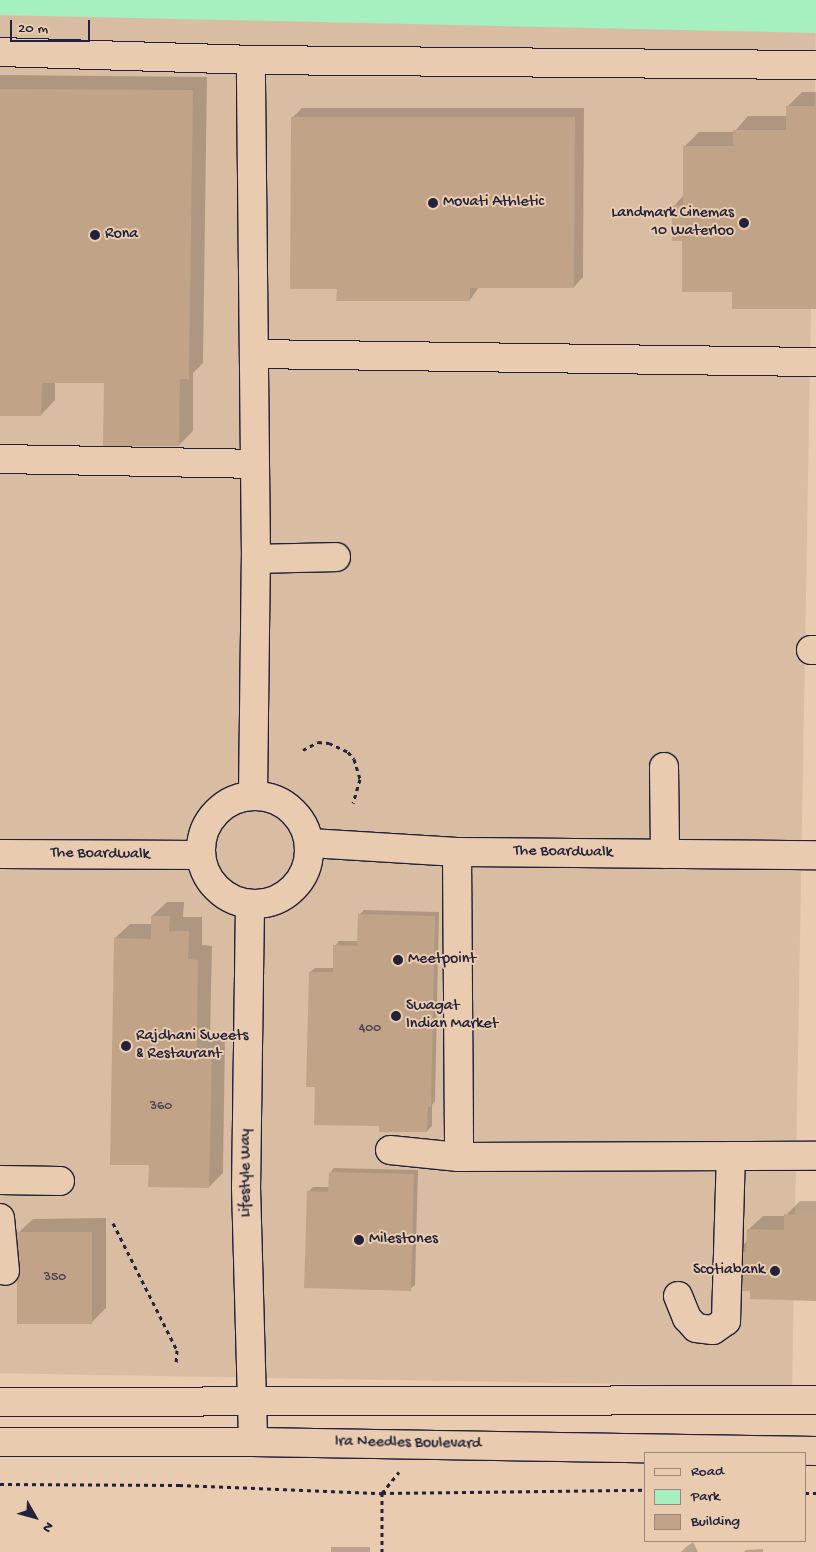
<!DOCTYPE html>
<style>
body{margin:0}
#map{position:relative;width:816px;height:1552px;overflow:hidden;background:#e9ccb0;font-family:"Gochi Hand",sans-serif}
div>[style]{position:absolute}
.built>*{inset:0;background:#d9bda2;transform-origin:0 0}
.green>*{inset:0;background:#a6efbe}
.shadow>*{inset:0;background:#0003;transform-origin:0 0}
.building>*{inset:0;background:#c1a388;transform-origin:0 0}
.path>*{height:3px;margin-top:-1.5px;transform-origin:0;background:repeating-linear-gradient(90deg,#22223b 0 4px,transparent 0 8px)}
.roads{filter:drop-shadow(1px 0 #22223b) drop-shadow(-1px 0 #22223b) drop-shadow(0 1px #22223b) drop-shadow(0 -1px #22223b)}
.minor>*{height:28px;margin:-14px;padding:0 14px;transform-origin:14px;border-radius:14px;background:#e9ccb0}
.minor>.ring{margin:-14px;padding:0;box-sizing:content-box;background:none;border:28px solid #e9ccb0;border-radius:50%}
.major>*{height:28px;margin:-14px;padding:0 14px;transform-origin:14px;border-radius:14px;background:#e9ccb0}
.dots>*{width:14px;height:14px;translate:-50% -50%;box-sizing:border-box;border:2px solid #e9ccb0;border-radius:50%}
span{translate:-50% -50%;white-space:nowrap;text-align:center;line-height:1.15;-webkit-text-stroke:4px #e9ccb0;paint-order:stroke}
.number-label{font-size:14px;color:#4a424e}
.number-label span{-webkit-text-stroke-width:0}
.poi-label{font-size:16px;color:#22223b}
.left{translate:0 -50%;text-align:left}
.right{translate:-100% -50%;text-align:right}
.street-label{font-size:16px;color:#22223b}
.legend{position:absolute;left:644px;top:1452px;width:162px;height:90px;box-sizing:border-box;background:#e9ccb0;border:1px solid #998881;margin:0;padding:6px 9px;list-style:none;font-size:15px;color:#22223b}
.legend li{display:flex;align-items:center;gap:10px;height:25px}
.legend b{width:25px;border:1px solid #998881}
.north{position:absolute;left:10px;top:1492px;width:50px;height:50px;-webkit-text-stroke:4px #e9ccb0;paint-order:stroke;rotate:128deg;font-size:14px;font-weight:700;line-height:20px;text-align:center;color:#22223b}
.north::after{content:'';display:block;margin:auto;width:18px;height:22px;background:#22223b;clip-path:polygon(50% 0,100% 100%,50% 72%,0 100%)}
.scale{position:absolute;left:10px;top:20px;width:80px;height:22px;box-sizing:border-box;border:2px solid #22223b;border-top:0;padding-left:6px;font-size:15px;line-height:18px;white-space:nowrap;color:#22223b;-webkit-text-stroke:4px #e9ccb0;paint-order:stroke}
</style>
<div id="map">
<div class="built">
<div style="left:0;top:15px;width:816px;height:1358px;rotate:1deg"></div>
</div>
<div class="green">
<div style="clip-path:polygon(0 0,816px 0,816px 33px,0 15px)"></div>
</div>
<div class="shadow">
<div style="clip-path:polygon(0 75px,207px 77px,203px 363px,193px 373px,193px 431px,179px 445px,105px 382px,55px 382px,55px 400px,41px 415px,0 414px)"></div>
<div style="clip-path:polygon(802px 92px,816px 92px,816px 308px,733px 291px,684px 240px,674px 206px,684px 195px,684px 147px,699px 132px,734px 132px,748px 116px,787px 116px,788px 106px)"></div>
<div style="clip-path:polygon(302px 108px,584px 108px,583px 277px,574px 287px,479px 287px,470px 300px,338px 288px,292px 118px)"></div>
<div style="clip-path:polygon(167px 902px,184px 902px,183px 917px,202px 917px,202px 945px,212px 946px,210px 1036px,225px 1036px,223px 1173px,209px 1187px,150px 1164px,115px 938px,130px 924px,152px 924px,152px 916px)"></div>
<div style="clip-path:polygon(364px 910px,439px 912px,435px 1101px,432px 1105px,432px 1126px,427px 1131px,381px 1125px,316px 1086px,310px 972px,315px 968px,334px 968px,335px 946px,339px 941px,359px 941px,359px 915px)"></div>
<div style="clip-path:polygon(334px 1168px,418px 1170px,415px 1285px,410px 1289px,308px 1192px,313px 1187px,329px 1187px,330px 1173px)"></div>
<div style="clip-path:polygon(800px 1201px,816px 1201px,816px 1299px,751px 1290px,736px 1252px,748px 1240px,748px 1230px,763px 1216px,785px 1216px)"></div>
<div style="clip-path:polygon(106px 1218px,106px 1308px,91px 1323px,18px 1233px,33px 1219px)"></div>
<div style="clip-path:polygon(693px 1542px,698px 1552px,681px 1552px,686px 1547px)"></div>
<div style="left:331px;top:1547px;width:39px;height:7px"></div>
<div style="clip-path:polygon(763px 1549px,763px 1552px,744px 1552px,746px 1550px)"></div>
</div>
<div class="building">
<div style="clip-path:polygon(0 89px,193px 90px,189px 379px,180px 379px,179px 446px,103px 446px,104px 383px,42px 383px,41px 416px,0 416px)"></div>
<div style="clip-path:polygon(786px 106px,816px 106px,816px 309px,732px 309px,732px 292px,682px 292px,682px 241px,672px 241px,672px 205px,683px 206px,683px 146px,733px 146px,733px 130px,786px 130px)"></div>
<div style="clip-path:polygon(291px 117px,575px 117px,574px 288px,470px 288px,470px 301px,336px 301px,337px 289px,290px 289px)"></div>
<div style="clip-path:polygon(358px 914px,435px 916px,431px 1107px,428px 1107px,427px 1132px,379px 1132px,379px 1126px,314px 1125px,315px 1087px,306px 1087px,309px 972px,333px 972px,333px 945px,357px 946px)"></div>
<div style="clip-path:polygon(151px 916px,170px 916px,169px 931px,189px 931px,188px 959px,198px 960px,197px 1050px,212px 1050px,209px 1188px,148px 1187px,149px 1165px,110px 1165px,114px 938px,151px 939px)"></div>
<div style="clip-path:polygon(329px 1172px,414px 1174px,411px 1291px,304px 1288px,307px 1191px,328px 1192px)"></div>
<div style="clip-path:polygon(784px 1214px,816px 1215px,816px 1301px,750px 1299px,750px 1291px,734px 1291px,735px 1252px,746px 1252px,747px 1229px,784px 1230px)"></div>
<div style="left:92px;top:1232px;width:92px;height:75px;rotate:90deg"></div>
</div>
<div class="path">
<div style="left:303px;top:750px;width:17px;rotate:-28deg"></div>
<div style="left:318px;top:742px;width:11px;rotate:5deg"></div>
<div style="left:329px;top:743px;width:21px;rotate:25deg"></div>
<div style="left:348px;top:752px;width:9px;rotate:49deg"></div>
<div style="left:354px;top:759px;width:21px;rotate:73deg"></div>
<div style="left:360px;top:779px;width:25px;rotate:106deg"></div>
<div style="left:113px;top:1223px;width:142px;rotate:63.3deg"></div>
<div style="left:177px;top:1350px;width:15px;rotate:94deg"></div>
<div style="left:0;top:1484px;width:179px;rotate:0.3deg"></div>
<div style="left:179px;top:1485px;width:203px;rotate:2.3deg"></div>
<div style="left:382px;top:1493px;width:263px;rotate:-0.7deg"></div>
<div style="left:805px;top:1493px;width:11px"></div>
<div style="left:382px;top:1552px;width:59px;rotate:-90deg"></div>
<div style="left:382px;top:1493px;width:27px;rotate:-51deg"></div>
</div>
<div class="roads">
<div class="minor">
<div style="left:0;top:52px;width:251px;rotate:1.8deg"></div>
<div style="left:254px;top:354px;width:562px;rotate:0.82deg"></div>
<div style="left:0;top:459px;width:254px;rotate:1.1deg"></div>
<div style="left:256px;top:559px;width:80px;rotate:-1.4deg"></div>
<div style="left:811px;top:650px;width:5px"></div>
<div style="left:664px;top:767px;width:87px;rotate:89.3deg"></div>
<div style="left:253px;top:795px;width:236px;rotate:-89.3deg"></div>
<div style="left:256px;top:559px;width:499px;rotate:-90.6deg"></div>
<div style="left:251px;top:60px;width:565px;rotate:0.51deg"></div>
<div class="ring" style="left:201px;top:796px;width:80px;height:80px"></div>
<div style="left:310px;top:843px;width:147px;rotate:3.5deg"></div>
<div style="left:457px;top:852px;width:359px;rotate:0.5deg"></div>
<div style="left:457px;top:852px;width:305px;rotate:89.6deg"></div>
<div style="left:459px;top:1157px;width:357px;rotate:-0.2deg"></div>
<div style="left:0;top:854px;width:201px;rotate:0.3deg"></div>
<div style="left:250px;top:904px;width:283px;rotate:90.8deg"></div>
<div style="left:246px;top:1187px;width:255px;rotate:88.4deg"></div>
<div style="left:390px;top:1150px;width:69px;rotate:5.8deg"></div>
<div style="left:0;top:1180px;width:60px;rotate:1deg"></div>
<div style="left:0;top:1218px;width:53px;rotate:84.6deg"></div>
<div style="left:678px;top:1296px;width:24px;rotate:68deg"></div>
<div style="left:687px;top:1318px;width:13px;rotate:48deg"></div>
<div style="left:696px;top:1328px;width:17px;rotate:7deg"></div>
<div style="left:713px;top:1330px;width:16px;rotate:-35deg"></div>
<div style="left:726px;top:1321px;width:165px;rotate:-88.3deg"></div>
</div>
<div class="major">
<div style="left:0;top:1402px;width:816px;rotate:-0.14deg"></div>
<div style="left:0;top:1442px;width:253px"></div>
<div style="left:253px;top:1442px;width:563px;rotate:0.92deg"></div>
</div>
</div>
<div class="dots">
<div style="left:433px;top:203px;background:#22223b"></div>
<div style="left:744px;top:223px;background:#22223b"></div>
<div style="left:95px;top:235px;background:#22223b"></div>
<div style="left:398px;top:960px;background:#22223b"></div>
<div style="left:396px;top:1016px;background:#22223b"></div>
<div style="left:126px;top:1046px;background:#22223b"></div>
<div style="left:359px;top:1240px;background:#22223b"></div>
<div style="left:775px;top:1271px;background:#22223b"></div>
</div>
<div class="number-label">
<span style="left:370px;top:1029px">400</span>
<span style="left:161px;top:1107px">360</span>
<span style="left:55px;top:1278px">350</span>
</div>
<div class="poi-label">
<span class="left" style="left:443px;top:203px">Movati Athletic</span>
<span class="right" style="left:734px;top:223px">Landmark Cinemas<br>10 Waterloo</span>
<span class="left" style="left:105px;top:235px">Rona</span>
<span class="left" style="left:408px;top:960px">Meetpoint</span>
<span class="left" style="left:406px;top:1016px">Swagat<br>Indian Market</span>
<span class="left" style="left:136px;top:1046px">Rajdhani Sweets<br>&amp; Restaurant</span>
<span class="left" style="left:369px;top:1240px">Milestones</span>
<span class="right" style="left:765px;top:1271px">Scotiabank</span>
</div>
<div class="street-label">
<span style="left:563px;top:853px;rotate:1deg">The Boardwalk</span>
<span style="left:100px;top:855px;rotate:1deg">The Boardwalk</span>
<span style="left:247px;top:1173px;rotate:-90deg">Lifestyle Way</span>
<span style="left:408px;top:1444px;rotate:1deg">Ira Needles Boulevard</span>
</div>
<ul class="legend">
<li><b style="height:6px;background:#e9ccb0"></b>Road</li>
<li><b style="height:14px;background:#a6efbe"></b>Park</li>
<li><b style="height:14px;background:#c1a388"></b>Building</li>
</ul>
<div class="north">N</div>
<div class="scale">20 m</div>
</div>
